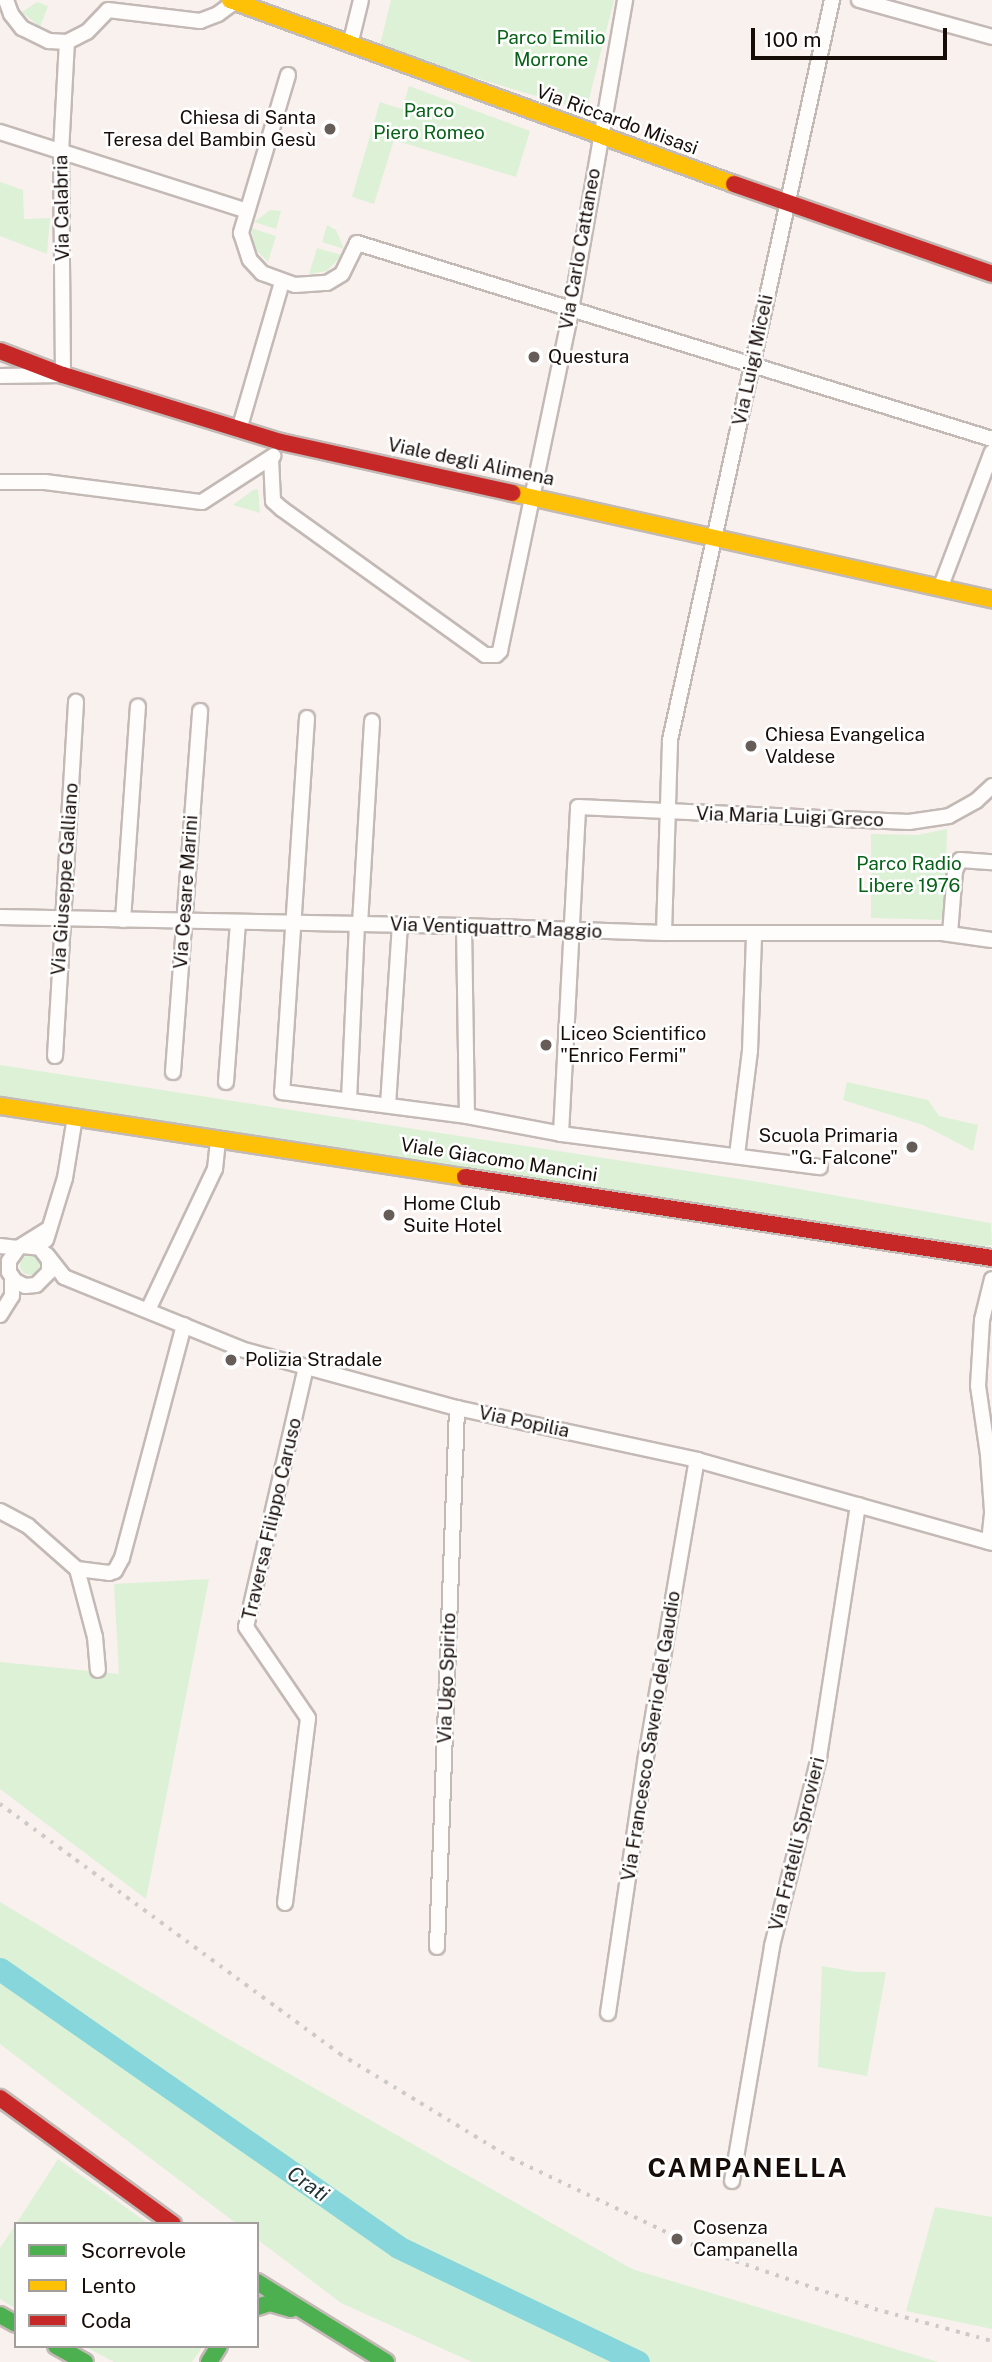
<!DOCTYPE html>
<meta charset="utf-8">
<style>
body{margin:0}
#map{position:relative;width:992px;height:2362px;overflow:hidden;background:#f9f1ee;font-family:"Public Sans",sans-serif}
div>[style]{position:absolute}
.green>*{inset:0;background:#ddf1d7}
.round{border-radius:50%}
.river>*{height:23px;margin:-11.5px;padding:0 11.5px;transform-origin:11.5px;border-radius:11.5px;background:#86d6db}
.roads{filter:drop-shadow(2px 0 #c3b9b5) drop-shadow(-2px 0 #c3b9b5) drop-shadow(0 2px #c3b9b5) drop-shadow(0 -2px #c3b9b5)}
.street>*{height:14px;margin:-7px;padding:0 7px;transform-origin:7px;border-radius:7px;background:#fefdfc}
.fast>*{height:16px;margin:-8px;padding:0 8px;transform-origin:8px;border-radius:8px;background:#4caf50}
.slow>*{height:16px;margin:-8px;padding:0 8px;transform-origin:8px;border-radius:8px;background:#ffc107}
.jam>*{height:16px;margin:-8px;padding:0 8px;transform-origin:8px;border-radius:8px;background:#c62828}
.rail>*{height:3.5px;margin-top:-1.75px;transform-origin:0;background:repeating-linear-gradient(90deg,#ccc9c8 0 3.5px,transparent 0 10.5px)}
.dots>*{width:19px;height:19px;translate:-50% -50%;box-sizing:border-box;border:4px solid #fff;border-radius:50%}
span{translate:-50% -50%;white-space:nowrap;text-align:center;line-height:1.15;-webkit-text-stroke:5px #fff;paint-order:stroke}
.park-label{font-size:19px;color:#056216}
.poi-label{font-size:19px;color:#170d08}
.right{translate:-100% -50%;text-align:right}
.left{translate:0 -50%;text-align:left}
.street-label{font-size:19px;color:#170d08}
.water-label{font-size:21px;color:#1c3132;font-style:italic}
.district-label{font-size:26px;color:#170d08;font-weight:700;letter-spacing:2px}
.legend{position:absolute;left:14px;top:2222px;width:245px;height:126px;box-sizing:border-box;background:#fff;border:2px solid #a29e9c;margin:0;padding:9px 12px;list-style:none;font-size:21px;color:#170d08}
.legend li{display:flex;align-items:center;gap:14px;height:35px}
.legend b{width:35px;border:2px solid #a29e9c}
.scale{position:absolute;left:751px;top:28px;width:196px;height:32px;box-sizing:border-box;border:4px solid #170d08;border-top:0;padding-left:9px;font-size:21px;line-height:24px;white-space:nowrap;color:#170d08;-webkit-text-stroke:5px #fff;paint-order:stroke}
</style>
<div id="map">
<div class="green">
<div style="clip-path:polygon(391px 0,614px 0,586px 111px,379px 49px)"></div>
<div style="clip-path:polygon(37px 2px,48px 6px,40px 27px,22px 12px)"></div>
<div style="clip-path:polygon(409px 86px,530px 131px,516px 177px,394px 140px,374px 204px,352px 197px,380px 102px,402px 109px)"></div>
<div style="clip-path:polygon(0 182px,23px 190px,24px 219px,50px 218px,47px 254px,0 236px)"></div>
<div style="clip-path:polygon(270px 210px,281px 211px,276px 229px,254px 222px)"></div>
<div style="clip-path:polygon(327px 225px,336px 230px,344px 249px,322px 242px)"></div>
<div style="clip-path:polygon(251px 228px,276px 236px,268px 262px,255px 249px)"></div>
<div style="clip-path:polygon(317px 248px,342px 255px,327px 271px,309px 274px)"></div>
<div style="clip-path:polygon(258px 489px,260px 513px,233px 505px,253px 490px)"></div>
<div style="clip-path:polygon(947px 829px,945px 920px,871px 918px,871px 834px,918px 835px)"></div>
<div style="clip-path:polygon(0 1065px,765px 1183px,991px 1223px,992px 1245px,970px 1249px,0 1096px)"></div>
<div style="clip-path:polygon(847px 1082px,928px 1100px,939px 1116px,978px 1125px,973px 1151px,923px 1125px,843px 1100px)"></div>
<div class="round" style="left:20px;top:1255px;width:20px;height:20px"></div>
<div style="clip-path:polygon(209px 1579px,146px 1899px,0 1789px,0 1662px,119px 1674px,114px 1584px)"></div>
<div style="clip-path:polygon(0 1902px,230px 2040px,632px 2269px,938px 2362px,472px 2362px,341px 2303px,257px 2239px,257px 2224px,237px 2224px,0 2044px)"></div>
<div style="clip-path:polygon(822px 1966px,856px 1972px,886px 1972px,867px 2076px,818px 2067px)"></div>
<div style="clip-path:polygon(58px 2159px,149px 2224px,16px 2224px)"></div>
<div style="clip-path:polygon(935px 2207px,992px 2217px,992px 2329px,906px 2311px)"></div>
<div style="clip-path:polygon(16px 2224px,16px 2309px,0 2299px,0 2248px)"></div>
<div style="clip-path:polygon(84px 2346px,203px 2346px,192px 2362px,114px 2362px)"></div>
</div>
<div class="river">
<div style="left:0;top:1969px;width:485px;rotate:34.9deg"></div>
<div style="left:398px;top:2247px;width:266px;rotate:25.6deg"></div>
</div>
<div class="roads">
<div class="street">
<div style="left:6px;top:0;width:15px;rotate:70deg"></div>
<div style="left:11px;top:14px;width:18px;rotate:52deg"></div>
<div style="left:22px;top:28px;width:30px;rotate:26deg"></div>
<div style="left:49px;top:41px;width:18px;rotate:3deg"></div>
<div style="left:67px;top:42px;width:22px;rotate:-27deg"></div>
<div style="left:87px;top:32px;width:30px;rotate:-46deg"></div>
<div style="left:108px;top:10px;width:93px;rotate:6.8deg"></div>
<div style="left:200px;top:21px;width:19px;rotate:-21deg"></div>
<div style="left:218px;top:14px;width:24px;rotate:-36deg"></div>
<div style="left:859px;top:0;width:138px;rotate:15.5deg"></div>
<div style="left:350px;top:45px;width:46px;rotate:-76.3deg"></div>
<div style="left:288px;top:75px;width:165px;rotate:106.6deg"></div>
<div style="left:241px;top:233px;width:28px;rotate:72deg"></div>
<div style="left:250px;top:260px;width:18px;rotate:47deg"></div>
<div style="left:262px;top:273px;width:35px;rotate:20deg"></div>
<div style="left:295px;top:285px;width:32px;rotate:-4deg"></div>
<div style="left:327px;top:283px;width:17px;rotate:-31deg"></div>
<div style="left:342px;top:274px;width:34px;rotate:-64deg"></div>
<div style="left:357px;top:243px;width:665px;rotate:17.15deg"></div>
<div style="left:0;top:132px;width:259px;rotate:17.7deg"></div>
<div style="left:0;top:376px;width:63px;rotate:-0.9deg"></div>
<div style="left:63px;top:375px;width:223px;rotate:-90.5deg"></div>
<div style="left:61px;top:152px;width:110px;rotate:-86.9deg"></div>
<div style="left:239px;top:430px;width:154px;rotate:-73.8deg"></div>
<div style="left:271px;top:458px;width:43px;rotate:87.3deg"></div>
<div style="left:273px;top:501px;width:12px;rotate:42deg"></div>
<div style="left:282px;top:509px;width:250px;rotate:35.7deg"></div>
<div style="left:485px;top:655px;width:11px"></div>
<div style="left:496px;top:655px;width:6px;rotate:-45deg"></div>
<div style="left:500px;top:651px;width:348px;rotate:-78.2deg"></div>
<div style="left:571px;top:310px;width:315px;rotate:-80.1deg"></div>
<div style="left:0;top:482px;width:45px"></div>
<div style="left:45px;top:482px;width:158px;rotate:7.3deg"></div>
<div style="left:202px;top:502px;width:85px;rotate:-32.9deg"></div>
<div style="left:941px;top:586px;width:143px;rotate:-69.2deg"></div>
<div style="left:307px;top:718px;width:375px;rotate:93.8deg"></div>
<div style="left:282px;top:1092px;width:187px;rotate:7.4deg"></div>
<div style="left:467px;top:1116px;width:96px;rotate:10.8deg"></div>
<div style="left:561px;top:1134px;width:261px;rotate:7.3deg"></div>
<div style="left:0;top:917px;width:464px;rotate:1.1deg"></div>
<div style="left:464px;top:926px;width:200px;rotate:2deg"></div>
<div style="left:664px;top:933px;width:278px"></div>
<div style="left:942px;top:933px;width:50px;rotate:8deg"></div>
<div style="left:123px;top:920px;width:214px;rotate:-86deg"></div>
<div style="left:360px;top:924px;width:203px;rotate:-86.6deg"></div>
<div style="left:464px;top:926px;width:190px;rotate:89.1deg"></div>
<div style="left:664px;top:933px;width:193px;rotate:-88.2deg"></div>
<div style="left:670px;top:740px;width:758px;rotate:-77.65deg"></div>
<div style="left:950px;top:934px;width:63px;rotate:-85.5deg"></div>
<div style="left:955px;top:871px;width:12px;rotate:-66deg"></div>
<div style="left:960px;top:860px;width:32px;rotate:4deg"></div>
<div style="left:55px;top:1056px;width:355px;rotate:-86.6deg"></div>
<div style="left:173px;top:1072px;width:362px;rotate:-85.7deg"></div>
<div style="left:226px;top:1082px;width:160px;rotate:-85.7deg"></div>
<div style="left:349px;top:1100px;width:176px;rotate:-87.4deg"></div>
<div style="left:388px;top:1105px;width:181px;rotate:-86.2deg"></div>
<div style="left:561px;top:1134px;width:327px;rotate:-87deg"></div>
<div style="left:578px;top:807px;width:331px;rotate:2.6deg"></div>
<div style="left:909px;top:822px;width:40px;rotate:-8.5deg"></div>
<div style="left:949px;top:816px;width:31px;rotate:-29deg"></div>
<div style="left:976px;top:801px;width:22px;rotate:-43deg"></div>
<div style="left:737px;top:1155px;width:105px;rotate:-82.9deg"></div>
<div style="left:750px;top:1051px;width:116px;rotate:-88deg"></div>
<div style="left:46px;top:1240px;width:65px;rotate:-73deg"></div>
<div style="left:65px;top:1178px;width:62px;rotate:-80.7deg"></div>
<div style="left:0;top:1246px;width:18px;rotate:6deg"></div>
<div style="left:22px;top:1246px;width:18px;rotate:6deg"></div>
<div style="left:40px;top:1248px;width:15px;rotate:53deg"></div>
<div style="left:49px;top:1260px;width:12px;rotate:90deg"></div>
<div style="left:49px;top:1272px;width:18px;rotate:135deg"></div>
<div style="left:36px;top:1285px;width:11px;rotate:175deg"></div>
<div style="left:25px;top:1286px;width:11px;rotate:-153deg"></div>
<div style="left:15px;top:1281px;width:11px;rotate:-124deg"></div>
<div style="left:9px;top:1272px;width:11px;rotate:-90deg"></div>
<div style="left:9px;top:1261px;width:16px;rotate:-55deg"></div>
<div style="left:18px;top:1248px;width:34px;rotate:-32deg"></div>
<div style="left:47px;top:1255px;width:28px;rotate:52deg"></div>
<div style="left:64px;top:1277px;width:191px;rotate:22.1deg"></div>
<div style="left:241px;top:1349px;width:224px;rotate:15.3deg"></div>
<div style="left:457px;top:1408px;width:246px;rotate:12.2deg"></div>
<div style="left:697px;top:1460px;width:306px;rotate:15.7deg"></div>
<div style="left:148px;top:1310px;width:156px;rotate:-64.6deg"></div>
<div style="left:215px;top:1169px;width:30px;rotate:-84deg"></div>
<div style="left:0;top:1315px;width:22px;rotate:-58deg"></div>
<div style="left:12px;top:1296px;width:19px;rotate:-90deg"></div>
<div style="left:0;top:1511px;width:32px;rotate:28deg"></div>
<div style="left:28px;top:1526px;width:65px;rotate:41.3deg"></div>
<div style="left:77px;top:1569px;width:70px;rotate:75.2deg"></div>
<div style="left:95px;top:1637px;width:33px;rotate:85deg"></div>
<div style="left:989px;top:1542px;width:31px;rotate:-84deg"></div>
<div style="left:992px;top:1511px;width:56px;rotate:-94.1deg"></div>
<div style="left:988px;top:1455px;width:70px;rotate:-98.2deg"></div>
<div style="left:978px;top:1386px;width:66px;rotate:-86.5deg"></div>
<div style="left:982px;top:1320px;width:42px;rotate:-76.3deg"></div>
<div style="left:77px;top:1569px;width:32px;rotate:7deg"></div>
<div style="left:109px;top:1573px;width:6px;rotate:-18deg"></div>
<div style="left:115px;top:1571px;width:15px;rotate:-62deg"></div>
<div style="left:122px;top:1558px;width:241px;rotate:-75.1deg"></div>
<div style="left:285px;top:1903px;width:186px;rotate:-82.9deg"></div>
<div style="left:308px;top:1718px;width:110px;rotate:-124.3deg"></div>
<div style="left:246px;top:1627px;width:267px;rotate:-77deg"></div>
<div style="left:437px;top:1947px;width:539px;rotate:-87.87deg"></div>
<div style="left:608px;top:2013px;width:259px;rotate:-81.6deg"></div>
<div style="left:646px;top:1757px;width:301px;rotate:-80.3deg"></div>
<div style="left:732px;top:2181px;width:238px;rotate:-80.3deg"></div>
<div style="left:772px;top:1946px;width:195px;rotate:-76deg"></div>
<div style="left:819px;top:1757px;width:255px;rotate:-81.2deg"></div>
</div>
<div class="fast">
<div style="left:257px;top:2282px;width:152px;rotate:31.8deg"></div>
<div style="left:257px;top:2307px;width:14px;rotate:-17deg"></div>
<div style="left:270px;top:2303px;width:22px;rotate:16deg"></div>
<div style="left:0;top:2315px;width:18px;rotate:29deg"></div>
<div style="left:56px;top:2346px;width:33px;rotate:29deg"></div>
<div style="left:209px;top:2362px;width:19px;rotate:-58deg"></div>
</div>
<div class="slow">
<div style="left:230px;top:0;width:537px;rotate:20.06deg"></div>
<div style="left:512px;top:493px;width:492px;rotate:12.5deg"></div>
<div style="left:0;top:1106px;width:470px;rotate:8.7deg"></div>
</div>
<div class="jam">
<div style="left:734px;top:184px;width:273px;rotate:19.2deg"></div>
<div style="left:0;top:351px;width:67px;rotate:20.9deg"></div>
<div style="left:63px;top:375px;width:228px;rotate:17.1deg"></div>
<div style="left:281px;top:442px;width:237px;rotate:12.4deg"></div>
<div style="left:465px;top:1177px;width:533px;rotate:8.74deg"></div>
<div style="left:0;top:2098px;width:214px;rotate:36.1deg"></div>
</div>
</div>
<div class="rail">
<div style="left:0;top:1804px;width:422px;rotate:36.3deg"></div>
<div style="left:340px;top:2054px;width:200px;rotate:31.3deg"></div>
<div style="left:511px;top:2158px;width:216px;rotate:25.5deg"></div>
<div style="left:706px;top:2251px;width:179px;rotate:18.9deg"></div>
<div style="left:875px;top:2309px;width:121px;rotate:15.3deg"></div>
</div>
<div class="dots">
<div style="left:330px;top:129px;background:#665d58"></div>
<div style="left:534px;top:357px;background:#665d58"></div>
<div style="left:751px;top:746px;background:#665d58"></div>
<div style="left:546px;top:1045px;background:#665d58"></div>
<div style="left:912px;top:1147px;background:#665d58"></div>
<div style="left:389px;top:1215px;background:#665d58"></div>
<div style="left:231px;top:1360px;background:#665d58"></div>
<div style="left:677px;top:2239px;background:#665d58"></div>
</div>
<div class="park-label">
<span style="left:551px;top:49px">Parco Emilio<br>Morrone</span>
<span style="left:429px;top:122px">Parco<br>Piero Romeo</span>
<span style="left:909px;top:875px">Parco Radio<br>Libere 1976</span>
</div>
<div class="poi-label">
<span class="right" style="left:316px;top:129px">Chiesa di Santa<br>Teresa del Bambin Gesù</span>
<span class="left" style="left:548px;top:357px">Questura</span>
<span class="left" style="left:765px;top:746px">Chiesa Evangelica<br>Valdese</span>
<span class="left" style="left:560px;top:1045px">Liceo Scientifico<br>"Enrico Fermi"</span>
<span class="right" style="left:898px;top:1147px">Scuola Primaria<br>"G. Falcone"</span>
<span class="left" style="left:403px;top:1215px">Home Club<br>Suite Hotel</span>
<span class="left" style="left:245px;top:1360px">Polizia Stradale</span>
<span class="left" style="left:693px;top:2239px">Cosenza<br>Campanella</span>
</div>
<div class="street-label">
<span style="left:617px;top:120px;rotate:20deg">Via Riccardo Misasi</span>
<span style="left:62px;top:208px;rotate:-91deg">Via Calabria</span>
<span style="left:580px;top:249px;rotate:-80deg">Via Carlo Cattaneo</span>
<span style="left:753px;top:360px;rotate:-78deg">Via Luigi Miceli</span>
<span style="left:471px;top:462px;rotate:12deg">Viale degli Alimena</span>
<span style="left:790px;top:817px;rotate:2deg">Via Maria Luigi Greco</span>
<span style="left:65px;top:879px;rotate:-86deg">Via Giuseppe Galliano</span>
<span style="left:186px;top:892px;rotate:-86deg">Via Cesare Marini</span>
<span style="left:496px;top:928px;rotate:2deg">Via Ventiquattro Maggio</span>
<span style="left:499px;top:1160px;rotate:9deg">Viale Giacomo Mancini</span>
<span style="left:524px;top:1422px;rotate:12deg">Via Popilia</span>
<span style="left:272px;top:1519px;rotate:-77deg">Traversa Filippo Caruso</span>
<span style="left:447px;top:1678px;rotate:-88deg">Via Ugo Spirito</span>
<span style="left:651px;top:1736px;rotate:-81deg">Via Francesco Saverio del Gaudio</span>
<span style="left:797px;top:1844px;rotate:-76deg">Via Fratelli Sprovieri</span>
</div>
<div class="water-label">
<span style="left:308px;top:2184px;rotate:35deg">Crati</span>
</div>
<div class="district-label">
<span style="left:748px;top:2168px">CAMPANELLA</span>
</div>
<ul class="legend">
<li><b style="height:9px;background:#4caf50"></b>Scorrevole</li>
<li><b style="height:9px;background:#ffc107"></b>Lento</li>
<li><b style="height:9px;background:#c62828"></b>Coda</li>
</ul>
<div class="scale">100 m</div>
</div>
